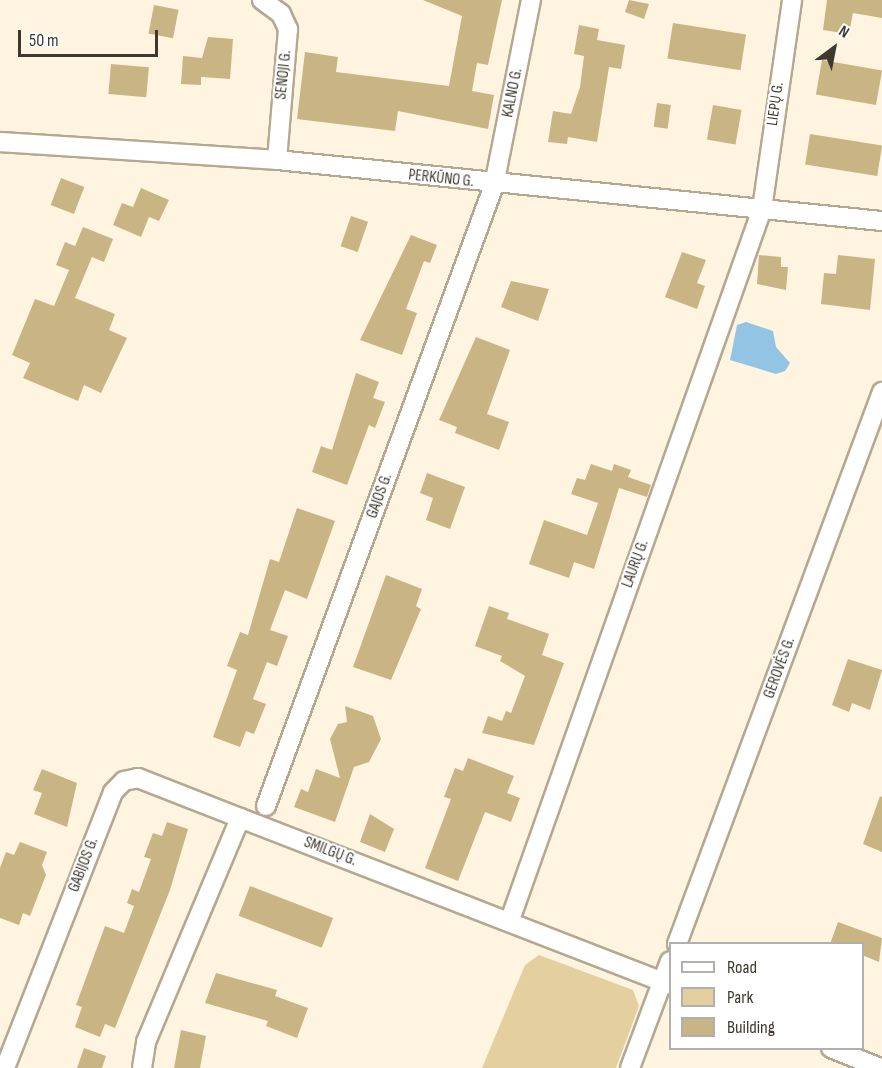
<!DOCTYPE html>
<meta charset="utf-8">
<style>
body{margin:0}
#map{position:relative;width:882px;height:1068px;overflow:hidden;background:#fef4e0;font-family:"Sofia Sans Condensed",sans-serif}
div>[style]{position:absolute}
.green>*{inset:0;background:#e4cf9f}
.water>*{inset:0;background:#93c4e3}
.building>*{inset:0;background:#c9b484;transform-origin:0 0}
.roads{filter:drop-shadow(2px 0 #b4a890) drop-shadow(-2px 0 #b4a890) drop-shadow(0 2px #b4a890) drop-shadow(0 -2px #b4a890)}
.minor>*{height:18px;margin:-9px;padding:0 9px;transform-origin:9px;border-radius:9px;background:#fff}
span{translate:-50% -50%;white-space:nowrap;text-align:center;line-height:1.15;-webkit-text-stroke:4.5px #fff;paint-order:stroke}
.street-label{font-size:16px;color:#3e392f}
.legend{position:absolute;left:669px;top:942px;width:195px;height:108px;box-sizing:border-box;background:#fff;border:2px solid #b2b0ac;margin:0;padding:8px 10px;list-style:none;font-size:18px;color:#3e392f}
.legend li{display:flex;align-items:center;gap:12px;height:30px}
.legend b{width:30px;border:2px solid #b2b0ac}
.north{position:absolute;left:804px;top:18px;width:60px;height:60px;-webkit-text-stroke:4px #fff;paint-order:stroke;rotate:32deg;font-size:16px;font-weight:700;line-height:24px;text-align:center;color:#3e392f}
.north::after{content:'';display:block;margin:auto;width:21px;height:27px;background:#3e392f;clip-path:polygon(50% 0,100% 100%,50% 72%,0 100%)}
.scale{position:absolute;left:18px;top:30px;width:140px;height:27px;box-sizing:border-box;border:3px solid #3e392f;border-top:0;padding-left:8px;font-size:18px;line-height:21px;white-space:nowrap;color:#3e392f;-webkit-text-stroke:4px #fff;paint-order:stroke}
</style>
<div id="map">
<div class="green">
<div style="clip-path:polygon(539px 955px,633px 990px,639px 1006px,616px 1068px,482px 1068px,525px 965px)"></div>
</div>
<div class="water">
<div style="clip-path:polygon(746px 322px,773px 331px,776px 347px,790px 363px,785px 371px,776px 374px,730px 360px,737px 325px)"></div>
</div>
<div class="building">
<div style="clip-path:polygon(423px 0,502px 0,488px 65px,477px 63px,472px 91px,494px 95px,488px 129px,398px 111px,395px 131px,297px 119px,305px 52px,338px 57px,336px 72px,449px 86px,462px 16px)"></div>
<div style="clip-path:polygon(629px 0,649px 4px,644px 19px,625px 12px)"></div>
<div style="clip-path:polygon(827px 0,882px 0,882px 18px,853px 13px,849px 34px,823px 30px)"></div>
<div style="left:154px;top:5px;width:25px;height:29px;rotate:11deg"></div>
<div style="left:673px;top:23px;width:74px;height:36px;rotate:9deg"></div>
<div style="clip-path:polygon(579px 25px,599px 29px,597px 40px,625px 45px,621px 69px,609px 67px,597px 142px,568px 137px,567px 144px,548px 142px,553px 111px,571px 114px,580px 87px,584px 56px,574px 54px)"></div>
<div style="clip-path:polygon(208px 37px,233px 39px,230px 79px,201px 77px,201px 85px,181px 84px,183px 56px,202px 58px)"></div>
<div style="left:822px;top:60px;width:61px;height:35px;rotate:10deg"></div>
<div style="left:111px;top:64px;width:38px;height:30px;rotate:5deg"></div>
<div style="left:657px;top:103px;width:14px;height:24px;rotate:8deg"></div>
<div style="left:713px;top:105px;width:29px;height:35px;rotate:10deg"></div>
<div style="left:810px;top:134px;width:73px;height:31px;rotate:9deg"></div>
<div style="left:61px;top:178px;width:25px;height:29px;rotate:21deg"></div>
<div style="clip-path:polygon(141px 188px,169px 200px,159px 221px,149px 217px,141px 237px,113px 225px,122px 203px,133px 207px)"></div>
<div style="left:351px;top:216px;width:18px;height:32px;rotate:19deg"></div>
<div style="clip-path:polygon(83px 227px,113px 239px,104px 262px,92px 257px,75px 298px,115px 314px,109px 330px,127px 338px,101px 393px,84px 385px,78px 401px,23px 378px,30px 363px,12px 355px,35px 299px,54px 306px,69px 270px,56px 265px,65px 242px,75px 246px)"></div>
<div style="clip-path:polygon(411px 235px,437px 245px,430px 263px,424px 261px,406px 309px,417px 313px,402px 355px,360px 340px)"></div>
<div style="clip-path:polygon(682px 252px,706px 260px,697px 283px,705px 286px,697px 309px,665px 297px)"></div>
<div style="clip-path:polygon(759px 255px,781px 257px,781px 267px,788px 267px,786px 290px,757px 284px)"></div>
<div style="clip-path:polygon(838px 255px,875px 259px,870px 310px,821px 304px,824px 273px,836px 274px)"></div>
<div style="clip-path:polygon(511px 281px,549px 289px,538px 321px,501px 307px)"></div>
<div style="clip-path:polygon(476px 337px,510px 350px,487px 414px,509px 422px,499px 450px,455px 433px,457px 427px,439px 420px)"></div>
<div style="clip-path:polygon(356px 373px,379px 382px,373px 398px,385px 402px,375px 428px,369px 425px,347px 485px,312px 472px,321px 446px,332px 450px)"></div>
<div style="clip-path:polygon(591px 464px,612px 471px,614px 464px,631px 470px,628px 477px,651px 485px,647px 497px,619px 488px,594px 569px,574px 562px,569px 578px,529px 564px,544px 520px,587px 535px,598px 503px,571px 494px,577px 478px,585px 480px)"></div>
<div style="clip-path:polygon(427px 473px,465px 487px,450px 529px,426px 520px,433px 498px,420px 493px)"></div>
<div style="clip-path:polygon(297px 508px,335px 521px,307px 599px,285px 590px,270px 630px,288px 636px,277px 666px,267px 662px,253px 699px,266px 704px,254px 734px,246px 731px,240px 747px,213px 737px,237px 670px,227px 666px,240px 632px,248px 635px,270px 559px,279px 562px)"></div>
<div style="clip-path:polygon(386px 575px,422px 589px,416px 606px,421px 609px,391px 680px,353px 667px)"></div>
<div style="clip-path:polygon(489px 606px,509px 613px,507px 619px,549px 634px,542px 655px,564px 663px,534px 745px,482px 733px,488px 716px,502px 721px,506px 711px,511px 713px,525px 676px,500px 661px,502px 656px,475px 646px)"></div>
<div style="clip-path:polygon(848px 659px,882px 670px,870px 710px,852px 703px,849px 712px,832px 705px)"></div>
<div style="clip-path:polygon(345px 706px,373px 716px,381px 739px,369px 762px,354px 767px,335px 822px,294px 807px,301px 789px,308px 792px,316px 769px,340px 778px,330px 739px,338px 724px,347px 722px)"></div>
<div style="clip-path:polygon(468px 758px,514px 776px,507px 793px,520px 798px,511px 822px,485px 812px,458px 881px,425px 868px,451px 799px,444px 797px,455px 768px,463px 771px)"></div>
<div style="clip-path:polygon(42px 769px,77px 783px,67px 827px,34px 814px,42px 793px,33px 790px)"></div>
<div style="clip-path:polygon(880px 796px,882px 797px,882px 852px,863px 844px)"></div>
<div style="clip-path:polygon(370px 814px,394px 829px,385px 852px,360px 842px)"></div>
<div style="clip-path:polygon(167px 822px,188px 829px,170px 890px,115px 1028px,105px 1024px,100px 1037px,75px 1027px,82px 1007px,76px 1005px,105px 926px,124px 933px,134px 906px,127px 903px,132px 889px,139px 892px,151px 859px,144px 857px,153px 833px,162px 836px)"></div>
<div style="clip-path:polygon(20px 842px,47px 852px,42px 865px,46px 875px,30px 916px,23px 913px,19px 925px,0 918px,0 868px,6px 852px,14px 855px)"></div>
<div style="left:250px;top:886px;width:89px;height:32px;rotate:21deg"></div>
<div style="clip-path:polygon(838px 922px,882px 938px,879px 962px,862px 955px,862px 944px,830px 944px)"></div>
<div style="clip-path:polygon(216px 973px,277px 990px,275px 996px,308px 1008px,297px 1038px,266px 1026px,268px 1021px,205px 1003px)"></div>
<div style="clip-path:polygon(181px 1030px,206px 1036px,200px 1068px,174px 1068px)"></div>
<div style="clip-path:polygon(84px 1048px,106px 1056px,102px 1068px,77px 1068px)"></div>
</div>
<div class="roads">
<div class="minor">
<div style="left:262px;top:0;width:24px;rotate:36deg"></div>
<div style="left:281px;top:14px;width:17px;rotate:65deg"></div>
<div style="left:288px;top:29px;width:131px;rotate:94.8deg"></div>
<div style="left:0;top:142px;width:278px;rotate:3.7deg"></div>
<div style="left:277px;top:160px;width:608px;rotate:5.76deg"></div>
<div style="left:266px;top:806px;width:662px;rotate:-69.84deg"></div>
<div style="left:494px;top:185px;width:189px;rotate:-78.7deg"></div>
<div style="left:510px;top:920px;width:754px;rotate:-70.48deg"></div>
<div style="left:762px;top:209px;width:211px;rotate:-81.8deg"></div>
<div style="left:677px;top:944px;width:589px;rotate:-69.63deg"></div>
<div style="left:831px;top:1048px;width:53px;rotate:22.2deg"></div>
<div style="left:5px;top:1068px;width:296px;rotate:-68.6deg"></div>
<div style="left:113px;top:792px;width:16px;rotate:-45deg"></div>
<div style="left:124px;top:781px;width:14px;rotate:-12deg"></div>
<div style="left:138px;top:778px;width:110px;rotate:21.4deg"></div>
<div style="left:142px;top:1068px;width:26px;rotate:-81deg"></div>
<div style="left:146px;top:1042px;width:243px;rotate:-67.2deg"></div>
<div style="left:240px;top:818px;width:461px;rotate:21.2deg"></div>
<div style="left:630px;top:1068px;width:114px;rotate:-69.5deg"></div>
</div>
</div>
<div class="street-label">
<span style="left:284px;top:75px;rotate:-84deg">SENOJI G.</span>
<span style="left:513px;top:93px;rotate:-79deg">KALNO G.</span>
<span style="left:776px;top:104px;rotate:-82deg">LIEPŲ G.</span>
<span style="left:441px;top:179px;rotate:6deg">PERKŪNO G.</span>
<span style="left:380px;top:496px;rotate:-70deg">GAJOS G.</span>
<span style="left:636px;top:564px;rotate:-70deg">LAURŲ G.</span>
<span style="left:780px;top:668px;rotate:-70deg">GEROVĖS G.</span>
<span style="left:330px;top:852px;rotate:21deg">SMILGŲ G.</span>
<span style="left:84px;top:865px;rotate:-69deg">GABIJOS G.</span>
</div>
<ul class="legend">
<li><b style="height:8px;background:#fff"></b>Road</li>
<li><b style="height:16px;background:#e4cf9f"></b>Park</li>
<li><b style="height:16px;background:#c9b484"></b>Building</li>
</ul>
<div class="north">N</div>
<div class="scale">50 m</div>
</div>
